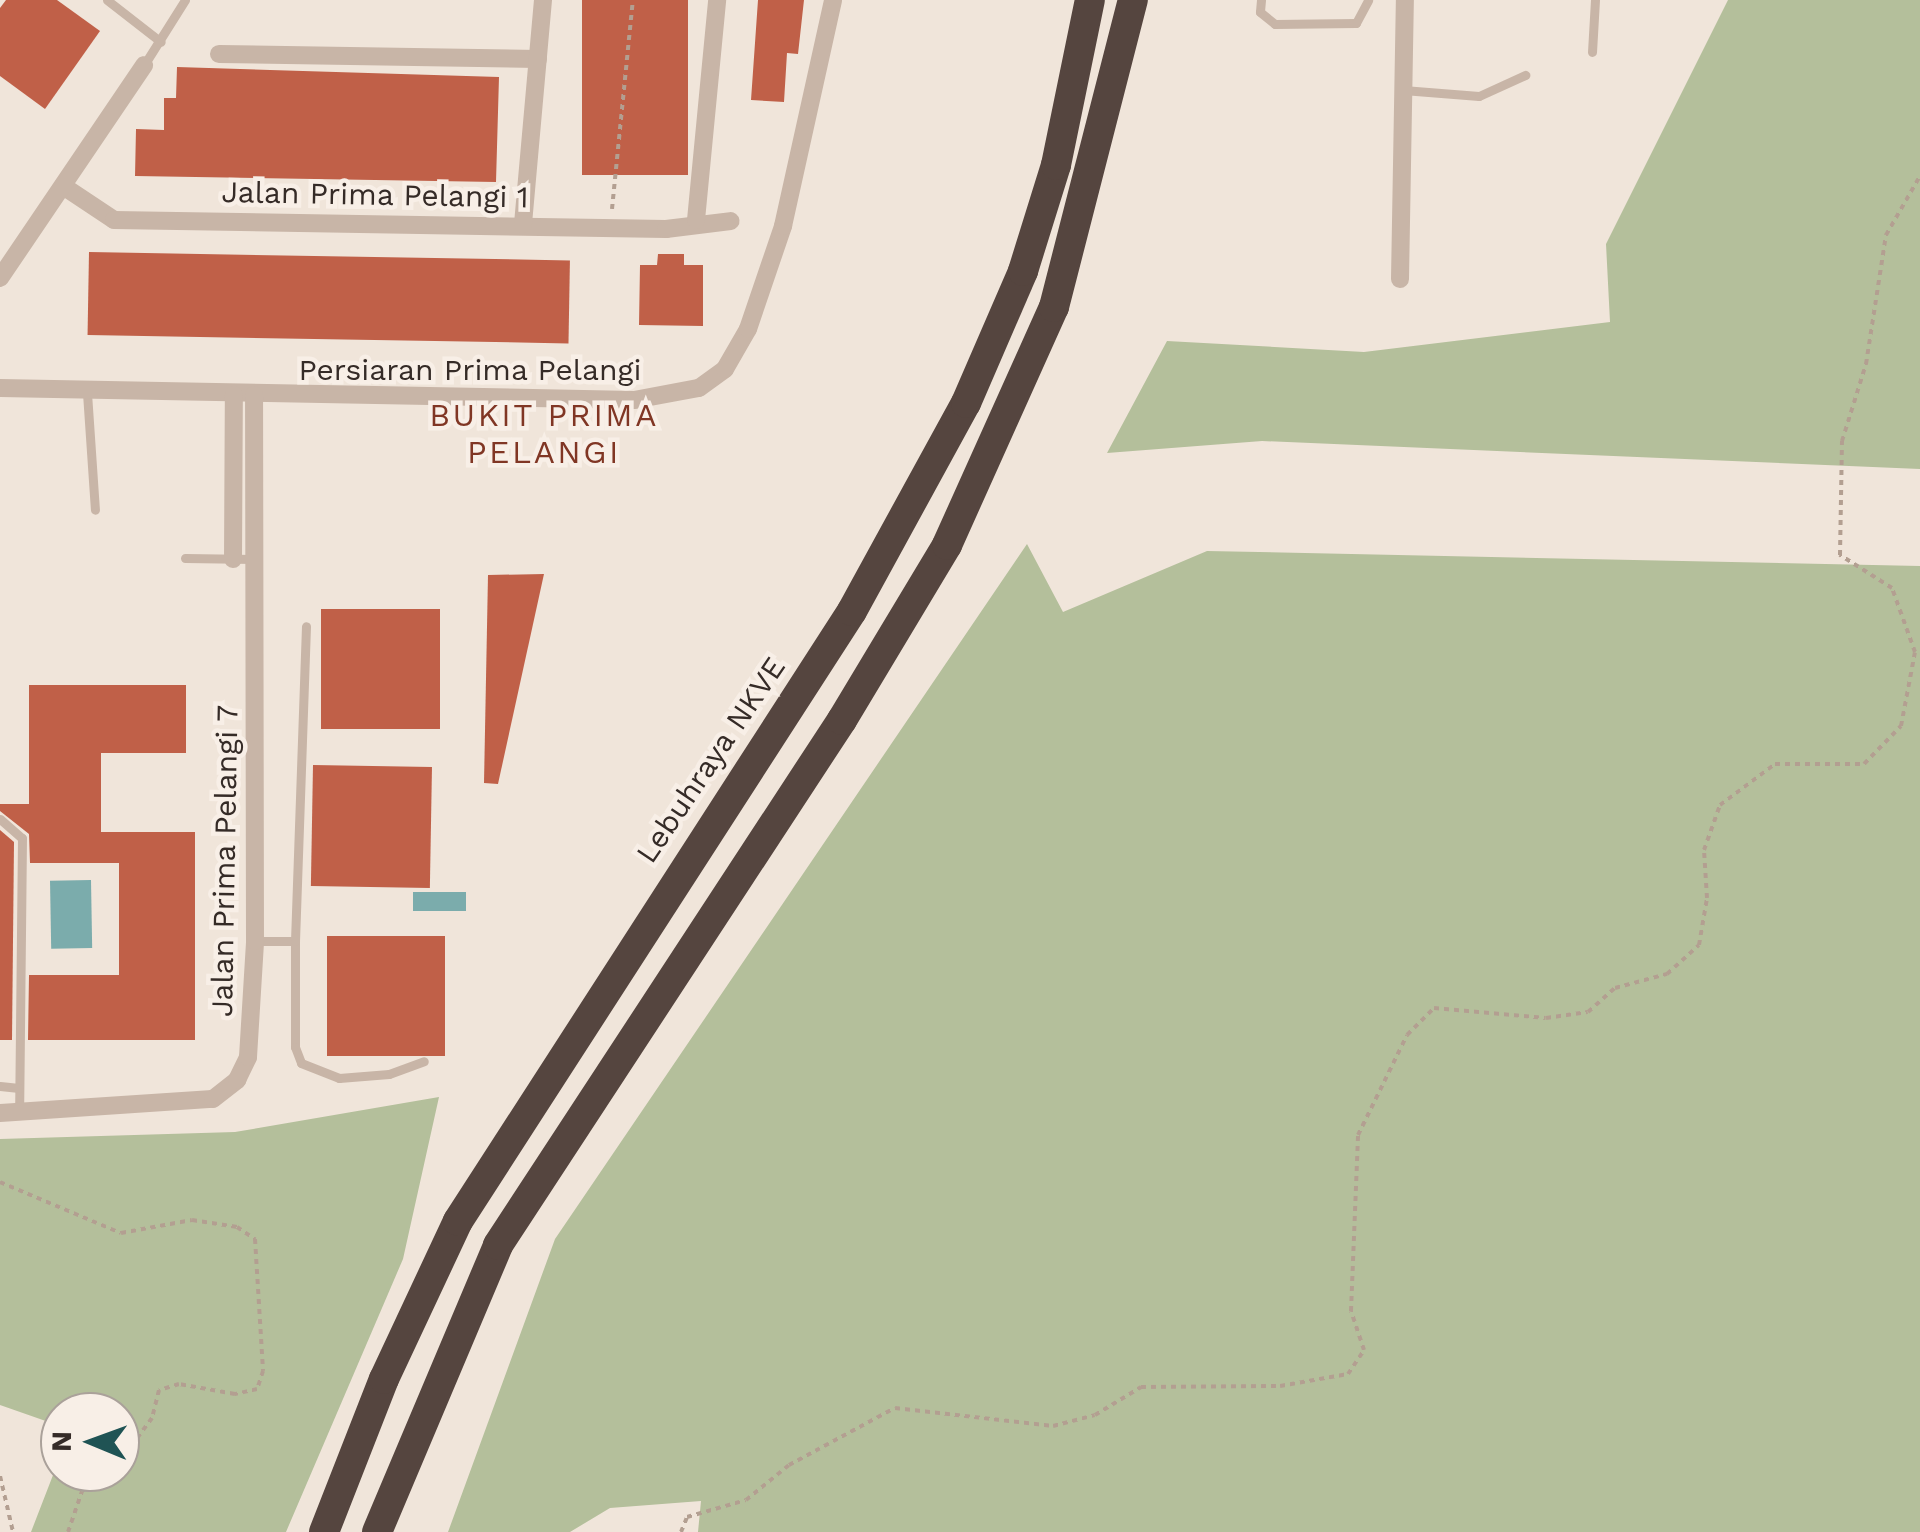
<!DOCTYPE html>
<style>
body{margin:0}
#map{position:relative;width:1920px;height:1532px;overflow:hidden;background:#f0e5da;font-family:"Work Sans",sans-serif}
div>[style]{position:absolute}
.green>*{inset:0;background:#b4bf9b}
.water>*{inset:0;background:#7bacac;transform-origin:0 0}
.building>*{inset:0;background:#c06048;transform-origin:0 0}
.path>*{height:4px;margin-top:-2px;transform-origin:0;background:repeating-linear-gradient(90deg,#b39f91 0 5px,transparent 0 10px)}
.service>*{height:9px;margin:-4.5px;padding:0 4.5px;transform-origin:4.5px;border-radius:4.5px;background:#c8b5a7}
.minor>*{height:18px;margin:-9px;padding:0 9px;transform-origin:9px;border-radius:9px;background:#c8b5a7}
.motorway>*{height:30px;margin:-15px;padding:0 15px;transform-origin:15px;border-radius:15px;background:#55453f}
span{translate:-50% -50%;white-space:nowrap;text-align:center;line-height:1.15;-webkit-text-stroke:9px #f8efe7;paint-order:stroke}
.street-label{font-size:30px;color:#352b27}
.neighbourhood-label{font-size:32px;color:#803624;letter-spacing:2.5px}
.north{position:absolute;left:40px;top:1392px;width:100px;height:100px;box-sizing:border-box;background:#f8efe7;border:2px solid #aaa19a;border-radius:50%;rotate:271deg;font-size:28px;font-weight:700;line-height:40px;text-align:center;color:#352b27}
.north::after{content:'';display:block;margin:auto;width:35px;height:45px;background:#1f5354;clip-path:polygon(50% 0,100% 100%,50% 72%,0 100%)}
</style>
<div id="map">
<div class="green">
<div style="clip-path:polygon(1728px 0,1920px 0,1920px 469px,1262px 441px,1107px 453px,1167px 341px,1364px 352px,1610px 322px,1606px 244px)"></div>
<div style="clip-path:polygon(1027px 544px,1063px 612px,1207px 551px,1920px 566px,1920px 1532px,698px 1532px,701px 1501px,610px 1508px,570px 1532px,448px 1532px,555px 1239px)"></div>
<div style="clip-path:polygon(439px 1097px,403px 1259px,286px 1532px,31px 1532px,60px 1457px,60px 1472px,120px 1472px,120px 1412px,60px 1412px,60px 1426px,0 1405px,0 1139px,235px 1132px)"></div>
</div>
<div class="water">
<div style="left:91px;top:880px;width:68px;height:41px;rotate:89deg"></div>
<div style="left:413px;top:892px;width:53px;height:19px"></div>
</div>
<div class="building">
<div style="clip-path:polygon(6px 0,57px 0,100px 31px,45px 109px,0 76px,0 8px)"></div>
<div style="left:582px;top:0;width:106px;height:175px"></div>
<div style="clip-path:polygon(758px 0,804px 0,798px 54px,787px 53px,784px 102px,751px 100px)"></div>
<div style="clip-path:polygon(177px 67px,499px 77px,496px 182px,135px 176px,136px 129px,164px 130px,164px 98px,176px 98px)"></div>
<div style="left:89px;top:252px;width:481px;height:83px;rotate:1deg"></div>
<div style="clip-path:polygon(658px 254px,684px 254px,684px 265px,703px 265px,703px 326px,639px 325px,640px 265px,657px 265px)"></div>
<div style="clip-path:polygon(544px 574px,498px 784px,484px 783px,488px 575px)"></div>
<div style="left:321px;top:609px;width:119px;height:120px"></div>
<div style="clip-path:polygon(29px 685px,186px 685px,186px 753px,101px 753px,101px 832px,195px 832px,195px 1040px,28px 1040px,29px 975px,119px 975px,119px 863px,30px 863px,29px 834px,0 811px,0 804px,29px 804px)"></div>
<div style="left:313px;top:765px;width:119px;height:121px;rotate:1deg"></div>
<div style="clip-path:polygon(0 830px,14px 842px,12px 1040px,0 1040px)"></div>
<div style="left:327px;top:936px;width:118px;height:120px"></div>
</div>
<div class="path">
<div style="left:612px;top:209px;width:210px;rotate:-84.3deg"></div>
<div style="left:0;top:1182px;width:131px;rotate:22.9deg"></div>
<div style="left:121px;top:1233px;width:72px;rotate:-10.4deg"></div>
<div style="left:192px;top:1220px;width:46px;rotate:8.8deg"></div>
<div style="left:237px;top:1227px;width:22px;rotate:34deg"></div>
<div style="left:255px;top:1239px;width:132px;rotate:86.5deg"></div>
<div style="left:263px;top:1371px;width:19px;rotate:108deg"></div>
<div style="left:257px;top:1389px;width:23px;rotate:167deg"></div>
<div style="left:235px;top:1394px;width:57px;rotate:-169.9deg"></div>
<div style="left:179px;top:1384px;width:21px;rotate:163deg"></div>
<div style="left:159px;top:1390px;width:29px;rotate:104deg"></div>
<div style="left:152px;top:1418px;width:54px;rotate:126.7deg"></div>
<div style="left:0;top:1476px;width:57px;rotate:76.9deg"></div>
<div style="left:68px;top:1532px;width:43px;rotate:-71.1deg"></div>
<div style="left:82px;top:1491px;width:31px;rotate:-38deg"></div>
<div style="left:681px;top:1532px;width:16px;rotate:-68deg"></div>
<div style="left:687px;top:1517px;width:61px;rotate:-16.1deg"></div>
<div style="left:746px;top:1500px;width:55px;rotate:-39.1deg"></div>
<div style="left:789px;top:1465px;width:120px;rotate:-28.3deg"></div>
<div style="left:895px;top:1408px;width:159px;rotate:6.5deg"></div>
<div style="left:1053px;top:1426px;width:43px;rotate:-14.7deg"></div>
<div style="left:1095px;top:1415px;width:54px;rotate:-31.3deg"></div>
<div style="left:1141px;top:1387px;width:139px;rotate:-0.4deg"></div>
<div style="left:1280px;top:1386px;width:69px;rotate:-10deg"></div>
<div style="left:1348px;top:1374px;width:29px;rotate:-56deg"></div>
<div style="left:1364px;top:1350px;width:41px;rotate:-108.4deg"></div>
<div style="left:1351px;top:1311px;width:176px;rotate:-87.7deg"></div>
<div style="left:1358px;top:1135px;width:111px;rotate:-63.9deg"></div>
<div style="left:1407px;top:1035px;width:38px;rotate:-45deg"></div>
<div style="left:1434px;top:1008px;width:112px;rotate:5.1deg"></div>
<div style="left:1546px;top:1018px;width:42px;rotate:-8.1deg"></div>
<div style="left:1588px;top:1012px;width:36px;rotate:-42deg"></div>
<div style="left:1615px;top:988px;width:54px;rotate:-15.1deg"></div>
<div style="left:1667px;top:974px;width:43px;rotate:-42.2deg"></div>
<div style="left:1699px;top:945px;width:48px;rotate:-80.3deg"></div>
<div style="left:1707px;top:898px;width:48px;rotate:-93.6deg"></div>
<div style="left:1704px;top:850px;width:48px;rotate:-70.4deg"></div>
<div style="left:1720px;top:805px;width:69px;rotate:-36.7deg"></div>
<div style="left:1775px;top:764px;width:89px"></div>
<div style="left:1864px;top:764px;width:53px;rotate:-45.8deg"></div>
<div style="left:1901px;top:726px;width:75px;rotate:-79.3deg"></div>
<div style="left:1915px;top:652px;width:68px;rotate:-109.8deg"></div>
<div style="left:1892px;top:588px;width:62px;rotate:-147.6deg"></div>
<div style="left:1840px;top:555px;width:114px;rotate:-89deg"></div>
<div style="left:1842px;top:441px;width:81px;rotate:-72.7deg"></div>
<div style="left:1866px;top:364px;width:131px;rotate:-81.2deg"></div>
<div style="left:1886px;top:235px;width:68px;rotate:-60deg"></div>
</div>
<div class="service">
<div style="left:107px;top:0;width:68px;rotate:37.9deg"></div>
<div style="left:1261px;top:0;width:12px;rotate:95deg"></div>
<div style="left:1260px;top:12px;width:19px;rotate:39deg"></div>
<div style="left:1275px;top:24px;width:81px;rotate:-0.7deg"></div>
<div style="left:1356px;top:23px;width:26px;rotate:-62deg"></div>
<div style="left:1592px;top:52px;width:52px;rotate:-86.7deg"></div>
<div style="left:144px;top:65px;width:77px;rotate:-57.8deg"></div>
<div style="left:1403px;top:90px;width:76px;rotate:4.5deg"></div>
<div style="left:1479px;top:96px;width:51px;rotate:-24.5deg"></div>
<div style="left:87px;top:393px;width:117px;rotate:86.1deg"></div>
<div style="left:185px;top:558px;width:69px;rotate:0.8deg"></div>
<div style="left:0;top:819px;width:29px;rotate:41deg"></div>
<div style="left:22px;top:838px;width:275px;rotate:90.6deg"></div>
<div style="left:255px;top:941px;width:40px"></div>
<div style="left:295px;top:941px;width:106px;rotate:90deg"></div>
<div style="left:295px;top:1047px;width:17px;rotate:69deg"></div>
<div style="left:301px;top:1063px;width:41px;rotate:21.5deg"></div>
<div style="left:339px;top:1078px;width:50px;rotate:-4.6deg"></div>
<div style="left:389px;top:1074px;width:37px;rotate:-20deg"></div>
<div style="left:295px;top:941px;width:315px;rotate:-88deg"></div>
<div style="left:0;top:1086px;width:19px;rotate:6deg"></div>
</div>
<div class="minor">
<div style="left:219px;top:54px;width:319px;rotate:0.9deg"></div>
<div style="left:63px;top:186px;width:61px;rotate:33.7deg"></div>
<div style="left:114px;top:220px;width:552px;rotate:0.93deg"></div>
<div style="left:666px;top:229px;width:65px;rotate:-7deg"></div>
<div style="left:696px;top:220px;width:221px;rotate:-84.5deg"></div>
<div style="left:523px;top:224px;width:225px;rotate:-84.9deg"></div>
<div style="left:0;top:278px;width:257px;rotate:-55.9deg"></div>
<div style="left:1400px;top:279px;width:279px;rotate:-89deg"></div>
<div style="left:0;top:388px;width:634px;rotate:1.08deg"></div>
<div style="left:634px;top:400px;width:66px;rotate:-10.5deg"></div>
<div style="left:699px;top:388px;width:32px;rotate:-36deg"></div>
<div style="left:725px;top:369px;width:46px;rotate:-60.1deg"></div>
<div style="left:748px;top:329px;width:109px;rotate:-71.2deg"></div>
<div style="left:783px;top:226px;width:231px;rotate:-77.5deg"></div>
<div style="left:233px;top:559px;width:164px;rotate:-89.7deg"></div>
<div style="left:0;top:1113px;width:213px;rotate:-3.8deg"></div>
<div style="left:213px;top:1099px;width:31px;rotate:-38deg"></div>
<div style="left:237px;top:1080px;width:25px;rotate:-64deg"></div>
<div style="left:248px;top:1057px;width:116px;rotate:-86.5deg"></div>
<div style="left:255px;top:941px;width:546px;rotate:-90.1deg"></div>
</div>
<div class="motorway">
<div style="left:324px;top:1532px;width:164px;rotate:-68.6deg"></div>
<div style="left:384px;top:1379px;width:174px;rotate:-64.9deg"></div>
<div style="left:458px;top:1221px;width:726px;rotate:-57.14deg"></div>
<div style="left:852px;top:611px;width:237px;rotate:-61.3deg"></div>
<div style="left:966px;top:403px;width:144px;rotate:-66.6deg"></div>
<div style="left:1023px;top:271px;width:111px;rotate:-72.7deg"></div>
<div style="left:1056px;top:165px;width:168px;rotate:-78.4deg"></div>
<div style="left:377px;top:1532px;width:311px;rotate:-67.1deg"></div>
<div style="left:498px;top:1245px;width:628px;rotate:-56.77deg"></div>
<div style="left:842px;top:720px;width:204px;rotate:-59deg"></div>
<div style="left:947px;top:545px;width:261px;rotate:-65.8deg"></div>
<div style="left:1054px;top:307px;width:317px;rotate:-75.6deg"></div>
</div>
<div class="street-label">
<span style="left:375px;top:195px;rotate:1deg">Jalan Prima Pelangi 1</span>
<span style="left:470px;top:370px">Persiaran Prima Pelangi</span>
<span style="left:711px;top:760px;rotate:-56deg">Lebuhraya NKVE</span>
<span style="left:225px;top:861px;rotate:-89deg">Jalan Prima Pelangi 7</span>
</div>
<div class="neighbourhood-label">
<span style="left:544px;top:434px">BUKIT PRIMA<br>PELANGI</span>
</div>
<div class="north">N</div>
</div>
